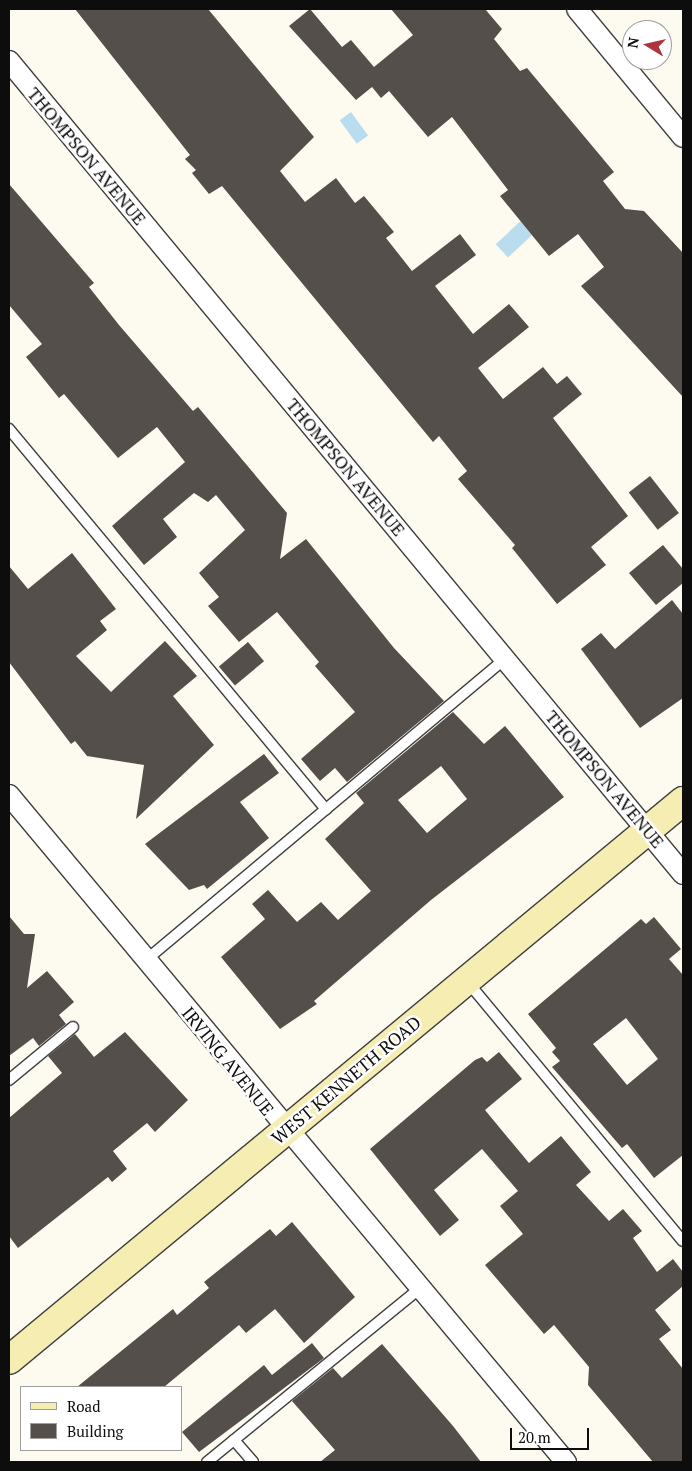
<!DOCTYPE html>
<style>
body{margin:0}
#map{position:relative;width:692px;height:1471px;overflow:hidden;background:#fdfaf0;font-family:"PT Serif",serif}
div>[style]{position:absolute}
.water>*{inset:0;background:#badcef;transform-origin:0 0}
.building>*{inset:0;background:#554f4b;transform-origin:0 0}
.roads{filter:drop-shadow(1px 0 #404040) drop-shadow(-1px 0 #404040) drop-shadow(0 1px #404040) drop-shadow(0 -1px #404040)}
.lane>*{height:10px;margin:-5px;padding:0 5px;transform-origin:5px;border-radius:5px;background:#fff}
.street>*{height:20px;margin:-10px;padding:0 10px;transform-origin:10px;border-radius:10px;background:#fff}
.secondary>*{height:28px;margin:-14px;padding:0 14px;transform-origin:14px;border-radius:14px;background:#f6edb2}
span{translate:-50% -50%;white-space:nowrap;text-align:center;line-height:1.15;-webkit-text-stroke:5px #fff;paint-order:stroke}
.street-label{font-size:18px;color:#0d0d0d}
.frame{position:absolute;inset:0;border:10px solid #0d0d0d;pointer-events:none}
.legend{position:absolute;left:20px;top:1386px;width:162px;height:65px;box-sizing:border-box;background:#fff;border:1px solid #9e9e9e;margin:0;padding:6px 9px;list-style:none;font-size:15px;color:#0d0d0d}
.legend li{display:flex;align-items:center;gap:10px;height:25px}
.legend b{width:25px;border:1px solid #9e9e9e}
.north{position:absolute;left:622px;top:20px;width:50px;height:50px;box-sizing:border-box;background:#fff;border:1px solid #9e9e9e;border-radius:50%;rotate:279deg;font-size:14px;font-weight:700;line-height:20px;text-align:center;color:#0d0d0d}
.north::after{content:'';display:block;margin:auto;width:18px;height:22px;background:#ae353d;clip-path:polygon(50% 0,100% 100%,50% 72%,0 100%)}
.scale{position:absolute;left:510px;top:1428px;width:79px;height:22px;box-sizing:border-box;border:2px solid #0d0d0d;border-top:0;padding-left:6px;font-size:15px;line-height:18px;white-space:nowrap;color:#0d0d0d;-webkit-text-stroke:4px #fff;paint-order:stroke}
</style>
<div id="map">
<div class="water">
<div style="left:351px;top:112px;width:29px;height:14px;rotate:54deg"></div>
<div style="left:525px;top:217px;width:18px;height:40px;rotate:47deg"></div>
</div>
<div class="building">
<div style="clip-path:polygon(75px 9px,208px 9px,314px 137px,280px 171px,305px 202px,336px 178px,355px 203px,364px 196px,394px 232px,386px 238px,412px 271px,460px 234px,476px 255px,435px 286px,473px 334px,509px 304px,529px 327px,478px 368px,503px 399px,543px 367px,557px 384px,567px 376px,582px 394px,553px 418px,628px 516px,591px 547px,606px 565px,557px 604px,512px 548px,515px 545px,458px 479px,467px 471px,439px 436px,433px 442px,222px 186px,209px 194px,192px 173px,196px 170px,185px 159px,190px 155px)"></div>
<div style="clip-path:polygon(310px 9px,342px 47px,351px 40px,374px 67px,413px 35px,391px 9px,485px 9px,502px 29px,494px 39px,520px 71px,527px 68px,614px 172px,603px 181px,625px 209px,644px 211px,683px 253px,683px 397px,581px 286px,604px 267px,578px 234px,549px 256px,500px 196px,508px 190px,452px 117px,428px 137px,389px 91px,381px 98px,372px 87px,356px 100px,289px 26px)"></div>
<div style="clip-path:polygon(9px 184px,94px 283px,89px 287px,119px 325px,193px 411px,198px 407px,287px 513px,280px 559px,306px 539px,394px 648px,444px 701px,347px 782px,335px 768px,320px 781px,301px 759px,355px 712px,315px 666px,319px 662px,277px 612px,239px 642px,208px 606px,219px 597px,199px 573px,245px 530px,216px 495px,208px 502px,194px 493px,163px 519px,177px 537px,144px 565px,112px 526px,185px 462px,157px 427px,118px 458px,64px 394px,59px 398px,26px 357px,42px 344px,9px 305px)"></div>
<div style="left:650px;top:476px;width:47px;height:27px;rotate:52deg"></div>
<div style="clip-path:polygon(663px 545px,683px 569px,683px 583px,656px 605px,629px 573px)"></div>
<div style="clip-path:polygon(72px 553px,116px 609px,100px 621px,107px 630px,76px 656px,111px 692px,165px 641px,197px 676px,173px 696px,214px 745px,136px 819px,144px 765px,87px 756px,75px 741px,71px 744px,9px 662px,9px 566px,28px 589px)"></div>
<div style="clip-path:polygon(672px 600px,683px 614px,683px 698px,640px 728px,581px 649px,601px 633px,615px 649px)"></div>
<div style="left:248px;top:642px;width:25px;height:38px;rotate:50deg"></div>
<div style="clip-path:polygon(evenodd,453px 712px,484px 744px,505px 726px,564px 797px,431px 900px,314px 1001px,317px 1004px,280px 1029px,221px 957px,265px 919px,252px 904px,268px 890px,297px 922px,321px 902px,338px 920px,371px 891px,325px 839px,364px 803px,356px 793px,453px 712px,441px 766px,467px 799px,427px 833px,398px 800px,441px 766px)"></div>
<div style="clip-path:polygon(264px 754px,279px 773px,240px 802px,269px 838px,207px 889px,204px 885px,189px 890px,145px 844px)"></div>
<div style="clip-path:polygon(9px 916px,24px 934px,35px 934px,27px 988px,47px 971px,74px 1002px,59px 1015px,66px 1024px,39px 1046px,33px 1038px,9px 1056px)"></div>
<div style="clip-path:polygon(evenodd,654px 917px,681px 949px,669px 959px,683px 975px,683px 1155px,654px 1178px,627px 1144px,622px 1148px,552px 1067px,560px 1061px,552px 1052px,556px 1048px,528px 1014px,641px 919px,646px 924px,654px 917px,626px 1018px,658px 1059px,627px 1085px,593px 1044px,626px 1018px)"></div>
<div style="clip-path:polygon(125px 1032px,188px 1100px,155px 1132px,147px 1123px,113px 1151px,127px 1169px,112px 1182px,108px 1177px,18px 1248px,9px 1236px,9px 1118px,62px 1073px,48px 1056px,75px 1034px,94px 1057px)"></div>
<div style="clip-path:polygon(499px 1052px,522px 1079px,485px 1110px,504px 1133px,529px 1163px,561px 1136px,591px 1172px,576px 1185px,609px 1221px,623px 1209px,642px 1231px,633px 1238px,657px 1272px,673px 1259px,683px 1272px,683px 1286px,655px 1310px,671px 1330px,659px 1339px,683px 1369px,683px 1462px,653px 1462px,588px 1385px,589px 1367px,554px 1325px,544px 1334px,485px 1265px,523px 1234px,500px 1206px,518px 1191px,482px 1149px,434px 1190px,459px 1220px,440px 1236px,370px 1149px,475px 1060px,482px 1057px,487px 1062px)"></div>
<div style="clip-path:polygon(292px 1222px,355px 1297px,304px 1343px,275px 1309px,246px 1333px,239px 1325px,164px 1387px,77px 1387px,173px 1309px,177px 1315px,209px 1288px,204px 1282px,270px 1229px,276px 1236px)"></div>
<div style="clip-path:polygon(312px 1343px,324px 1358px,199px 1452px,182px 1432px,264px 1365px,272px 1375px)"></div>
<div style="clip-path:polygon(382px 1344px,453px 1426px,481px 1462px,320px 1462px,335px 1450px,292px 1401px,333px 1368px,342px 1378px)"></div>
</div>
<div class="roads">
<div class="lane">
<div style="left:9px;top:429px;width:495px;rotate:50.2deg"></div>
<div style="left:146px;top:960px;width:468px;rotate:-40deg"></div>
<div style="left:466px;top:980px;width:339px;rotate:50.3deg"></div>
<div style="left:9px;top:1080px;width:83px;rotate:-39.6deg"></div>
<div style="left:234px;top:1440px;width:29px;rotate:49deg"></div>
<div style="left:207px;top:1462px;width:275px;rotate:-39.2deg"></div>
</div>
<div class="street">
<div style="left:577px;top:9px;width:166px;rotate:50.4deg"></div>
<div style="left:9px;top:61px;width:1056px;rotate:50.34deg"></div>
<div style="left:9px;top:795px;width:869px;rotate:50.14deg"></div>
</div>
<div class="secondary">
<div style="left:9px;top:1360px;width:876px;rotate:-39.67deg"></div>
</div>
</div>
<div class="street-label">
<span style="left:87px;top:156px;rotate:50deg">THOMPSON AVENUE</span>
<span style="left:346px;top:467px;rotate:50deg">THOMPSON AVENUE</span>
<span style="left:605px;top:779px;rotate:50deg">THOMPSON AVENUE</span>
<span style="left:228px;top:1061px;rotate:51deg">IRVING AVENUE</span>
<span style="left:346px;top:1080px;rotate:-40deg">WEST KENNETH ROAD</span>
</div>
<div class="frame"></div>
<ul class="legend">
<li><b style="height:6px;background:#f6edb2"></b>Road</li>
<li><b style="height:14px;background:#554f4b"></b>Building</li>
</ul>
<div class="north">N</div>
<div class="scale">20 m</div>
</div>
